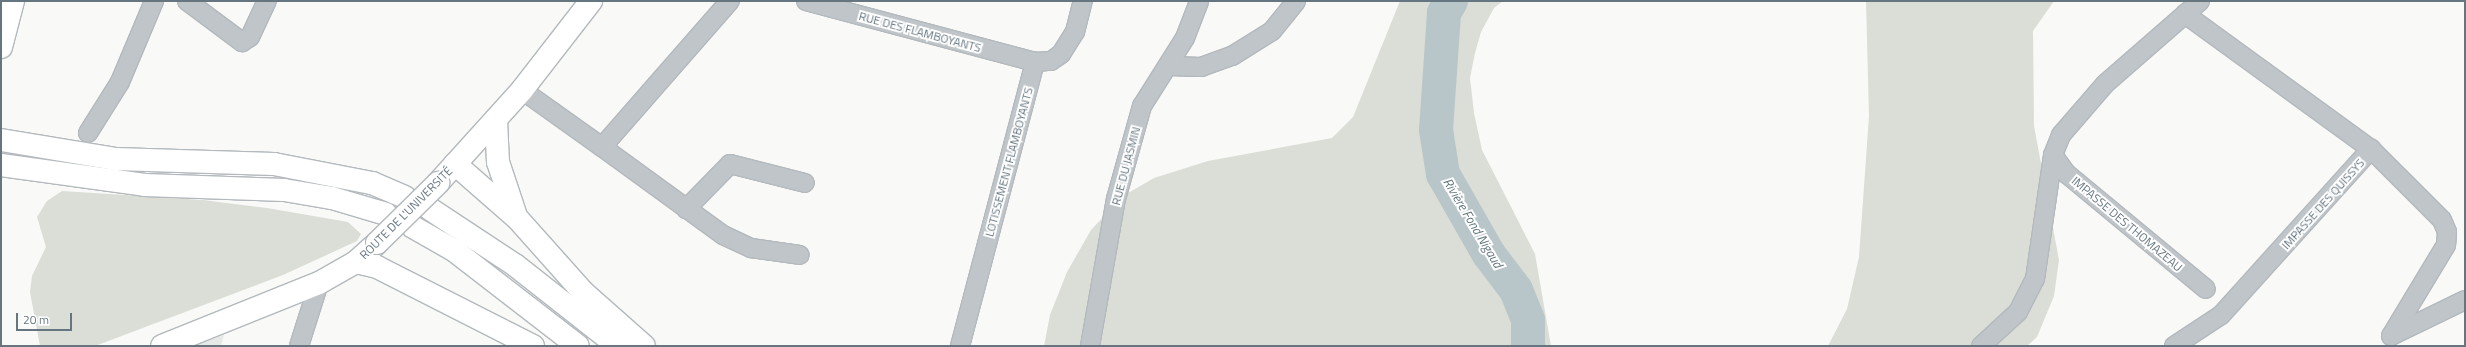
<!DOCTYPE html>
<meta charset="utf-8">
<style>
body{margin:0}
#map{position:relative;width:2466px;height:347px;overflow:hidden;background:#f9f9f7;font-family:"Titillium Web",sans-serif}
div>[style]{position:absolute}
.built>*{inset:0;background:#e7e8e8}
.green>*{inset:0;background:#daded6}
.river>*{height:34px;margin:-17px;padding:0 17px;transform-origin:17px;border-radius:17px;background:#b9c6c9}
.roads{filter:drop-shadow(1px 0 #b3b9bd) drop-shadow(-1px 0 #b3b9bd) drop-shadow(0 1px #b3b9bd) drop-shadow(0 -1px #b3b9bd)}
.street>*{height:18px;margin:-9px;padding:0 9px;transform-origin:9px;border-radius:9px;background:#c0c5c9}
.secondary>*{height:22px;margin:-11px;padding:0 11px;transform-origin:11px;border-radius:11px;background:#fff}
.primary>*{height:22px;margin:-11px;padding:0 11px;transform-origin:11px;border-radius:11px;background:#fff}
.bridges{filter:drop-shadow(1px 0 #b3b9bd) drop-shadow(-1px 0 #b3b9bd) drop-shadow(0 1px #b3b9bd) drop-shadow(0 -1px #b3b9bd)}
.secondary-bridge>*{height:22px;margin:-11px;padding:0 11px;transform-origin:11px;border-radius:11px;background:#fff}
span{translate:-50% -50%;white-space:nowrap;text-align:center;line-height:1.15;-webkit-text-stroke:4px #fff;paint-order:stroke}
.street-label{font-size:12px;color:#657681}
.water-label{font-size:13px;color:#60757c;font-style:italic}
.frame{position:absolute;inset:0;border:2px solid #657681;pointer-events:none}
.scale{position:absolute;left:16px;top:313px;width:56px;height:18px;box-sizing:border-box;border:2px solid #657681;border-top:0;padding-left:5px;font-size:12px;line-height:14px;white-space:nowrap;color:#657681;-webkit-text-stroke:3px #fff;paint-order:stroke}
</style>
<div id="map">
<div class="built">
<div style="clip-path:polygon(224px 335px,221px 346px,193px 346px)"></div>
</div>
<div class="green">
<div style="clip-path:polygon(1400px 1px,1503px 1px,1494px 8px,1481px 32px,1475px 53px,1470px 78px,1474px 113px,1482px 150px,1535px 254px,1551px 346px,1044px 346px,1050px 315px,1067px 272px,1091px 230px,1123px 196px,1154px 178px,1208px 161px,1332px 138px,1353px 117px)"></div>
<div style="clip-path:polygon(1866px 1px,2054px 1px,2033px 31px,2034px 126px,2059px 260px,2054px 296px,2037px 337px,2027px 346px,1828px 346px,1847px 309px,1859px 257px,1869px 116px)"></div>
<div style="clip-path:polygon(62px 191px,203px 200px,267px 208px,348px 222px,361px 234px,357px 241px,283px 275px,95px 346px,40px 346px,30px 292px,32px 276px,46px 247px,37px 217px,47px 201px)"></div>
</div>
<div class="river">
<div style="left:1451px;top:1px;width:14px;rotate:120deg"></div>
<div style="left:1444px;top:13px;width:117px;rotate:93.9deg"></div>
<div style="left:1436px;top:130px;width:45px;rotate:81deg"></div>
<div style="left:1443px;top:174px;width:91px;rotate:60.3deg"></div>
<div style="left:1488px;top:253px;width:46px;rotate:52.9deg"></div>
<div style="left:1516px;top:290px;width:32px;rotate:68deg"></div>
<div style="left:1528px;top:320px;width:26px;rotate:90deg"></div>
</div>
<div class="roads">
<div class="street">
<div style="left:187px;top:1px;width:69px;rotate:36.7deg"></div>
<div style="left:242px;top:42px;width:9px;rotate:-32deg"></div>
<div style="left:250px;top:37px;width:40px;rotate:-65deg"></div>
<div style="left:806px;top:1px;width:237px;rotate:14.9deg"></div>
<div style="left:1035px;top:62px;width:16px;rotate:-4deg"></div>
<div style="left:1051px;top:61px;width:12px;rotate:-35deg"></div>
<div style="left:1061px;top:54px;width:26px;rotate:-58deg"></div>
<div style="left:1075px;top:32px;width:32px;rotate:-76deg"></div>
<div style="left:2185px;top:14px;width:230px;rotate:36deg"></div>
<div style="left:2371px;top:149px;width:100px;rotate:45deg"></div>
<div style="left:2442px;top:220px;width:13px;rotate:67deg"></div>
<div style="left:2447px;top:232px;width:13px;rotate:94deg"></div>
<div style="left:2446px;top:245px;width:106px;rotate:121.1deg"></div>
<div style="left:1169px;top:66px;width:32px;rotate:2deg"></div>
<div style="left:1201px;top:67px;width:33px;rotate:-20deg"></div>
<div style="left:1232px;top:56px;width:47px;rotate:-32deg"></div>
<div style="left:1272px;top:31px;width:38px;rotate:-51deg"></div>
<div style="left:522px;top:90px;width:98px;rotate:35.5deg"></div>
<div style="left:602px;top:147px;width:194px;rotate:-48.8deg"></div>
<div style="left:88px;top:133px;width:60px;rotate:-57.9deg"></div>
<div style="left:120px;top:82px;width:88px;rotate:-67.2deg"></div>
<div style="left:602px;top:147px;width:150px;rotate:36deg"></div>
<div style="left:723px;top:235px;width:31px;rotate:25deg"></div>
<div style="left:751px;top:248px;width:49px;rotate:8.1deg"></div>
<div style="left:2053px;top:155px;width:24px;rotate:54deg"></div>
<div style="left:2067px;top:174px;width:180px;rotate:39.6deg"></div>
<div style="left:686px;top:209px;width:63px;rotate:-45.6deg"></div>
<div style="left:730px;top:164px;width:77px;rotate:14.2deg"></div>
<div style="left:2391px;top:336px;width:82px;rotate:-25.9deg"></div>
<div style="left:299px;top:346px;width:66px;rotate:-72.4deg"></div>
<div style="left:960px;top:346px;width:294px;rotate:-75.2deg"></div>
<div style="left:1090px;top:346px;width:149px;rotate:-80deg"></div>
<div style="left:1116px;top:199px;width:97px;rotate:-74.4deg"></div>
<div style="left:1142px;top:106px;width:80px;rotate:-57.7deg"></div>
<div style="left:1185px;top:38px;width:40px;rotate:-69deg"></div>
<div style="left:1981px;top:346px;width:50px;rotate:-42.6deg"></div>
<div style="left:2018px;top:312px;width:37px;rotate:-63deg"></div>
<div style="left:2035px;top:279px;width:125px;rotate:-81.7deg"></div>
<div style="left:2053px;top:155px;width:22px;rotate:-68deg"></div>
<div style="left:2061px;top:135px;width:67px;rotate:-49.2deg"></div>
<div style="left:2105px;top:84px;width:126px;rotate:-41.1deg"></div>
<div style="left:2174px;top:346px;width:56px;rotate:-33.4deg"></div>
<div style="left:2221px;top:315px;width:224px;rotate:-47.9deg"></div>
</div>
<div class="secondary">
<div style="left:1px;top:47px;width:48px;rotate:-75.4deg"></div>
<div style="left:438px;top:183px;width:125px;rotate:-47.9deg"></div>
<div style="left:522px;top:90px;width:113px;rotate:-52.2deg"></div>
<div style="left:162px;top:346px;width:169px;rotate:-21.9deg"></div>
<div style="left:319px;top:283px;width:43px;rotate:-29.6deg"></div>
<div style="left:356px;top:262px;width:28px;rotate:-42deg"></div>
</div>
<div class="primary">
<div style="left:496px;top:120px;width:42px;rotate:87.3deg"></div>
<div style="left:498px;top:162px;width:54px;rotate:71.6deg"></div>
<div style="left:1px;top:140px;width:117px;rotate:9.4deg"></div>
<div style="left:116px;top:159px;width:158px;rotate:1.8deg"></div>
<div style="left:274px;top:164px;width:100px;rotate:11deg"></div>
<div style="left:372px;top:183px;width:36px;rotate:23deg"></div>
<div style="left:455px;top:164px;width:82px;rotate:41.1deg"></div>
<div style="left:517px;top:218px;width:99px;rotate:48.3deg"></div>
<div style="left:583px;top:292px;width:81px;rotate:41.5deg"></div>
<div style="left:1px;top:165px;width:145px;rotate:7.9deg"></div>
<div style="left:145px;top:185px;width:139px;rotate:2.1deg"></div>
<div style="left:284px;top:190px;width:49px;rotate:9.5deg"></div>
<div style="left:332px;top:198px;width:56px;rotate:16.5deg"></div>
<div style="left:430px;top:209px;width:102px;rotate:33.4deg"></div>
<div style="left:515px;top:265px;width:131px;rotate:38.2deg"></div>
<div style="left:413px;top:227px;width:48px;rotate:29.7deg"></div>
<div style="left:455px;top:251px;width:155px;rotate:37.7deg"></div>
<div style="left:356px;top:262px;width:22px;rotate:13deg"></div>
<div style="left:377px;top:267px;width:175px;rotate:26.9deg"></div>
</div>
</div>
<div class="bridges">
<div class="secondary-bridge">
<div style="left:377px;top:243px;width:86px;rotate:-44.5deg"></div>
</div>
</div>
<div class="street-label">
<span style="left:920px;top:32px;rotate:15deg">RUE DES FLAMBOYANTS</span>
<span style="left:1009px;top:162px;rotate:-75deg">LOTISSEMENT FLAMBOYANTS</span>
<span style="left:1126px;top:166px;rotate:-75deg">RUE DU JASMIN</span>
<span style="left:2323px;top:204px;rotate:-48deg">IMPASSE DES QUISSYS</span>
<span style="left:406px;top:213px;rotate:-45deg">ROUTE DE L'UNIVERSITÉ</span>
<span style="left:2127px;top:224px;rotate:40deg">IMPASSE DES THOMAZEAU</span>
</div>
<div class="water-label">
<span style="left:1473px;top:223px;rotate:59deg">Rivière Fond Nigaud</span>
</div>
<div class="frame"></div>
<div class="scale">20 m</div>
</div>
